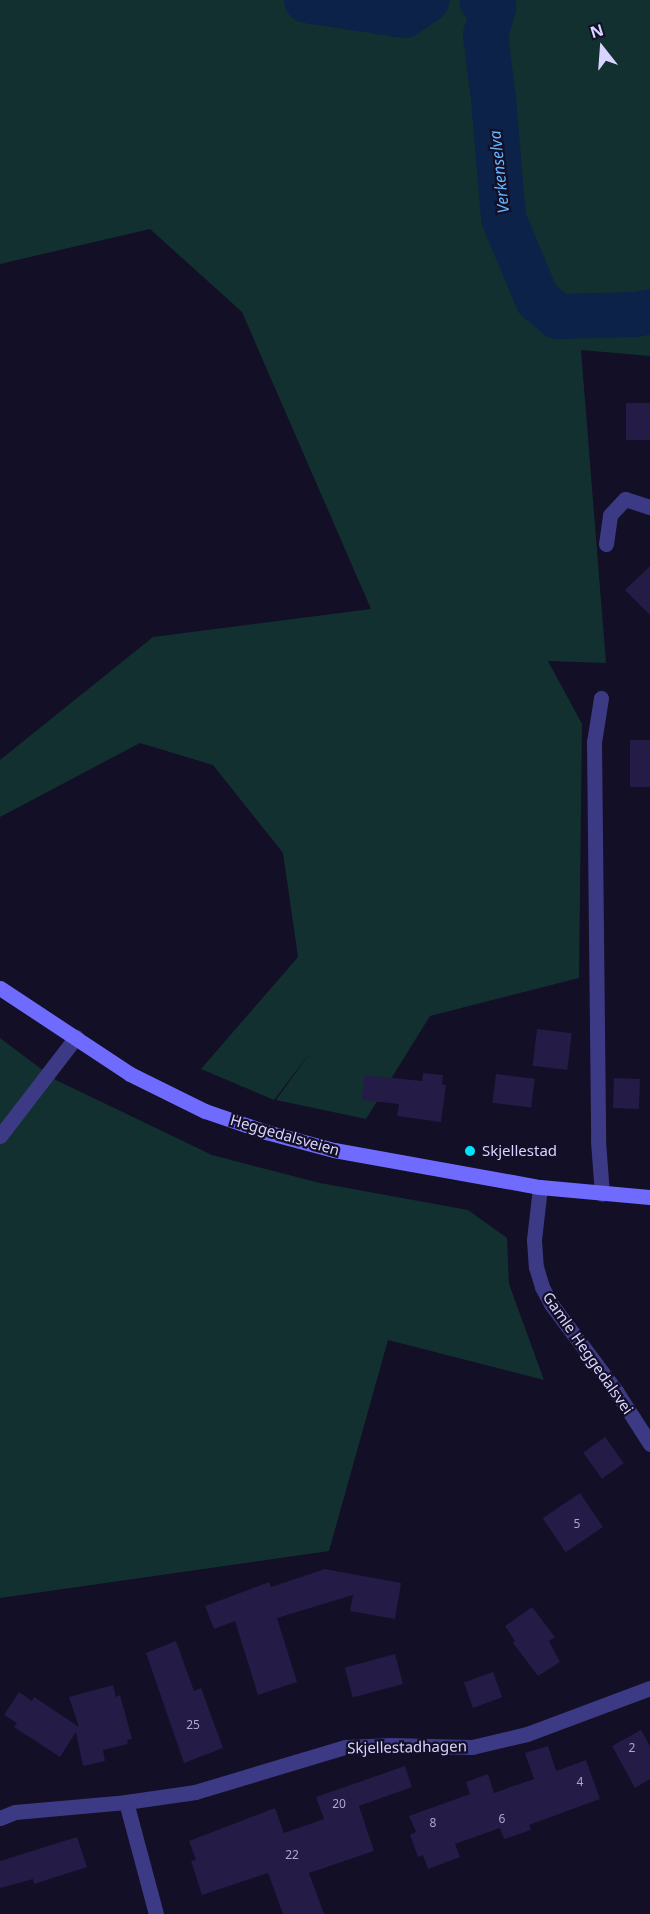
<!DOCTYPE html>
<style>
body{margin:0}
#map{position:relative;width:650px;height:1914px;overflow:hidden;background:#130f26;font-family:"Noto Sans",sans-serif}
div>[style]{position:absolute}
.green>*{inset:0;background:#12302f}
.river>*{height:45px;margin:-22.5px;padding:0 22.5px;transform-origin:22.5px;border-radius:22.5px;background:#0c2248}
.building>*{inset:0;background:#241b47;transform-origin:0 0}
.street>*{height:15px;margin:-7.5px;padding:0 7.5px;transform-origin:7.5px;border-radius:7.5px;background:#3d3a85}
.secondary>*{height:15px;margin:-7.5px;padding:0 7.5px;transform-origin:7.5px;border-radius:7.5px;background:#6f6bff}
.dots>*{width:16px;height:16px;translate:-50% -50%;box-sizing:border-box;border:3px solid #130f26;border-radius:50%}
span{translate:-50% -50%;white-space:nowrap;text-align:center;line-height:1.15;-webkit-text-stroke:4.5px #130f26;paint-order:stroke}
.number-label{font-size:12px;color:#aca6d1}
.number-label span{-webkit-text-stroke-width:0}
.street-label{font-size:15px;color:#d9d4ff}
.poi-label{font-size:15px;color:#d9d4ff}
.left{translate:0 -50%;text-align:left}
.water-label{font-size:16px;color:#62b6ff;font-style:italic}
.north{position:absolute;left:572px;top:18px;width:60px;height:60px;-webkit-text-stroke:4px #130f26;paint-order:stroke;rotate:343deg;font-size:16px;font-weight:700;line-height:24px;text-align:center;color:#d9d4ff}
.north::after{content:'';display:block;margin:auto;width:21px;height:27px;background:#d9d4ff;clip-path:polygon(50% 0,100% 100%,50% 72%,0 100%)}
</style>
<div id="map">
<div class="green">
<div style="clip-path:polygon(0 0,650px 0,650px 356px,581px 350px,606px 663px,548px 661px,582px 724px,579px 978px,430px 1016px,366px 1119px,276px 1100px,312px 1050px,274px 1100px,201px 1069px,298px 957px,283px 853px,213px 765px,140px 743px,0 817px,0 760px,153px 637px,371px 609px,242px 312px,150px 229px,0 264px)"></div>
<div style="clip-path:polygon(0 1038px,56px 1080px,212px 1155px,320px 1183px,468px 1210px,507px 1238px,509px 1284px,544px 1380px,388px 1340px,329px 1551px,0 1598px)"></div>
</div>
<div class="river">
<div style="left:306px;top:0;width:99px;rotate:8.7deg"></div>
<div style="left:404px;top:15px;width:27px;rotate:-34deg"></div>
<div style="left:481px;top:0;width:14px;rotate:30deg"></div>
<div style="left:493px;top:7px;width:29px;rotate:106deg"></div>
<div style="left:485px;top:35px;width:64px;rotate:82.8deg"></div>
<div style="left:493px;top:98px;width:120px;rotate:85.2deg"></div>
<div style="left:503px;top:218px;width:88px;rotate:67.2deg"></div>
<div style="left:537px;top:299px;width:26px;rotate:40deg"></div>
<div style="left:557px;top:316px;width:78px;rotate:-1.5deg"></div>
<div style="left:635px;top:314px;width:15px;rotate:-11deg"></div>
</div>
<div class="building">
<div style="left:650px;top:403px;width:37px;height:24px;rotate:90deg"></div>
<div style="clip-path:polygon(650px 566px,650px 615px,625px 590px)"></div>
<div style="left:630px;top:740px;width:20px;height:47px"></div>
<div style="left:537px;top:1029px;width:35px;height:37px;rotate:7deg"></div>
<div style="clip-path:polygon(423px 1073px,443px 1075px,442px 1084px,446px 1085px,441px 1122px,397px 1116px,399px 1104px,362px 1100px,364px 1075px,422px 1081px)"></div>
<div style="left:496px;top:1074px;width:39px;height:29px;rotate:7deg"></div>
<div style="left:614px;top:1078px;width:26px;height:30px;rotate:2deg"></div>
<div style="left:605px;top:1437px;width:32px;height:27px;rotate:54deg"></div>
<div style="left:580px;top:1493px;width:41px;height:45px;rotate:56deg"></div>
<div style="clip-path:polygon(325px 1569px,401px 1583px,395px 1619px,350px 1611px,353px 1595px,277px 1618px,297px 1682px,258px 1695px,235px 1621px,214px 1629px,205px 1606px,269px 1582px,271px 1587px)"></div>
<div style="clip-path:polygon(532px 1607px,555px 1637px,549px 1641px,560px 1662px,538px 1676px,513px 1643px,515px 1641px,505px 1626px)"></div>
<div style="clip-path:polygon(176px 1641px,194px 1691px,201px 1688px,223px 1748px,184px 1763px,146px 1653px)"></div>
<div style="left:395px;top:1654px;width:31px;height:52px;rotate:75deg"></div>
<div style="left:493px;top:1672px;width:27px;height:31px;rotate:70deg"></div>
<div style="clip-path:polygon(113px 1685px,116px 1697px,120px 1695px,132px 1739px,127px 1740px,128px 1744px,103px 1750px,105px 1761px,83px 1766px,76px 1732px,60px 1757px,14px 1727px,17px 1723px,4px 1715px,19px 1692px,32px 1701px,34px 1697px,79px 1727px,69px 1697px)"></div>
<div style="clip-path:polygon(641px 1730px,650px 1746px,650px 1779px,635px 1788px,612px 1746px)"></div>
<div style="clip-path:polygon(548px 1746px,556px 1771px,586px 1760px,600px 1799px,529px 1825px,531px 1830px,504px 1839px,500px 1828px,455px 1844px,460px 1857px,428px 1869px,423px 1855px,418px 1857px,410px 1835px,416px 1832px,409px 1816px,470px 1794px,466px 1782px,488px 1774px,494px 1793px,534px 1779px,525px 1753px)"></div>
<div style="clip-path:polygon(405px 1766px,412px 1787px,359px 1806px,374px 1851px,309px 1873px,324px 1914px,283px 1914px,268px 1873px,202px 1895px,191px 1861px,196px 1860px,189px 1841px,275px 1808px,284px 1833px,324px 1819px,316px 1797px)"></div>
<div style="clip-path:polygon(77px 1837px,87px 1867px,34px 1884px,33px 1879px,0 1888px,0 1861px)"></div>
</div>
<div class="street">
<div style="left:606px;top:544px;width:29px;rotate:-82deg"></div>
<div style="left:610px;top:515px;width:22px;rotate:-47deg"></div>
<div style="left:625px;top:499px;width:26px;rotate:18deg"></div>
<div style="left:601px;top:698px;width:45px;rotate:99deg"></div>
<div style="left:594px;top:742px;width:399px;rotate:89.4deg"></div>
<div style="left:598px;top:1141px;width:53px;rotate:85.7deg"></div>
<div style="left:0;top:1136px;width:125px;rotate:-52.5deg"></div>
<div style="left:540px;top:1187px;width:53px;rotate:96.5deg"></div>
<div style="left:534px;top:1240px;width:27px;rotate:86deg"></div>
<div style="left:536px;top:1267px;width:21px;rotate:73deg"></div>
<div style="left:542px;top:1287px;width:19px;rotate:62deg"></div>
<div style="left:551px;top:1304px;width:109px;rotate:53.2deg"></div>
<div style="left:616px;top:1391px;width:63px;rotate:57.3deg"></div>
<div style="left:126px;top:1802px;width:116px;rotate:75deg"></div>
<div style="left:0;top:1818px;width:16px;rotate:-22deg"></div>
<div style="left:15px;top:1812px;width:111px;rotate:-5.1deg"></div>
<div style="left:126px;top:1802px;width:70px;rotate:-8.2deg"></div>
<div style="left:195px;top:1792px;width:157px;rotate:-16.7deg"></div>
<div style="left:345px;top:1747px;width:46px;rotate:-2.5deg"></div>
<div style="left:391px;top:1745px;width:81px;rotate:1.4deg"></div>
<div style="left:472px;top:1747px;width:57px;rotate:-13.3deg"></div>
<div style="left:527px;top:1734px;width:131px;rotate:-20.5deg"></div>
</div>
<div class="secondary">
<div style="left:0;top:988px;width:156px;rotate:33.5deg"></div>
<div style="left:130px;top:1074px;width:84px;rotate:26.3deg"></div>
<div style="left:205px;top:1111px;width:65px;rotate:19deg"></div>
<div style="left:266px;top:1132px;width:70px;rotate:14.8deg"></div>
<div style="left:334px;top:1150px;width:209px;rotate:10.2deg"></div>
<div style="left:540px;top:1187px;width:110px;rotate:5.2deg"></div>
</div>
<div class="dots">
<div style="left:470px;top:1151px;background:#00e5ff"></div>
</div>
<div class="number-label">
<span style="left:577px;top:1524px">5</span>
<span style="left:193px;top:1725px">25</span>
<span style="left:632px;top:1748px">2</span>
<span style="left:580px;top:1782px">4</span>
<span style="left:339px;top:1804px">20</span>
<span style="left:502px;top:1819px">6</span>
<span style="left:433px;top:1823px">8</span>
<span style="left:292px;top:1855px">22</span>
</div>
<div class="street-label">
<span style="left:285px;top:1135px;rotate:16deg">Heggedalsveien</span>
<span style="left:588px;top:1353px;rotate:55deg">Gamle Heggedalsvei</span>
<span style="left:407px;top:1747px;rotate:-1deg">Skjellestadhagen</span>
</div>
<div class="poi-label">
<span class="left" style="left:482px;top:1151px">Skjellestad</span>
</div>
<div class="water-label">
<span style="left:499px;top:172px;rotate:-96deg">Verkenselva</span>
</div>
<div class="north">N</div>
</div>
